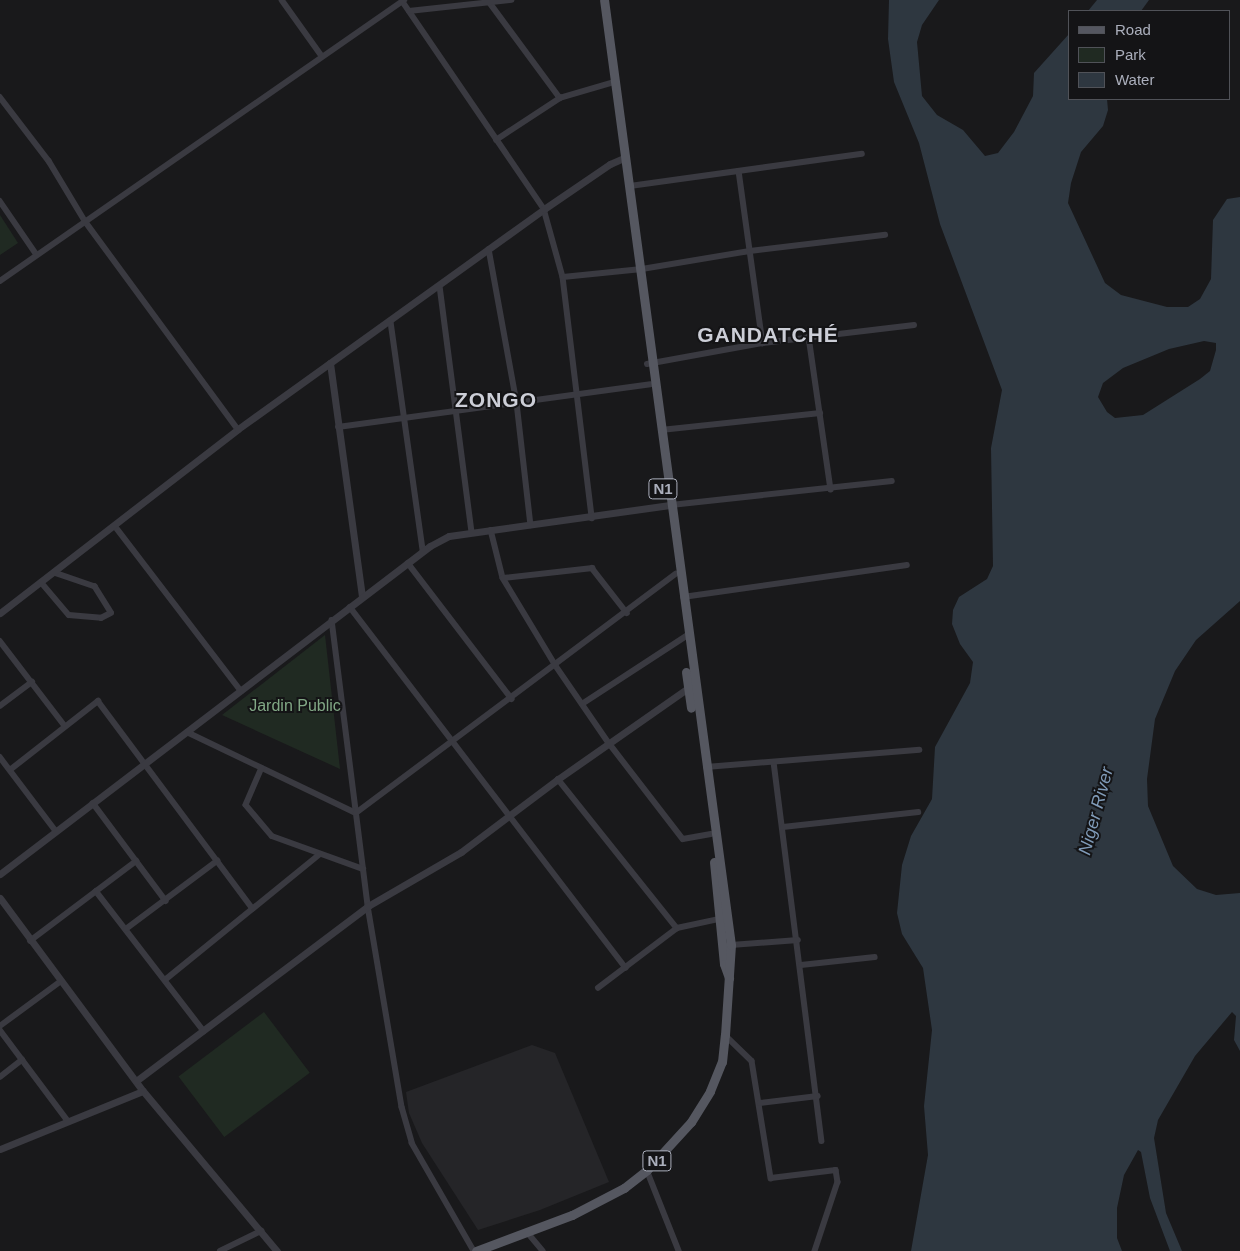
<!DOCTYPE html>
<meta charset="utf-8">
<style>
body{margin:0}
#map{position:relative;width:1240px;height:1251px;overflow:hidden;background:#19191b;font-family:Helvetica,sans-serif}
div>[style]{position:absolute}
.built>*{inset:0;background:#252528}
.green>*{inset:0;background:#202a22;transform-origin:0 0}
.water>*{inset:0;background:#2e3740}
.minor>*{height:5.5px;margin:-2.75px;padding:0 2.75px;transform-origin:2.75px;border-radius:2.75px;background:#3a3a41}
.tertiary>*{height:7px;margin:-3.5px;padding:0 3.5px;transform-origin:3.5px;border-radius:3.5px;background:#3a3a41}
.primary>*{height:9px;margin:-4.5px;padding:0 4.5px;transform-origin:4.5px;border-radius:4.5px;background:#555760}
span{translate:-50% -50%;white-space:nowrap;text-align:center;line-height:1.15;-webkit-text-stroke:4px #141416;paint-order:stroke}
.shield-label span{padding:1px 4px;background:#141416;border:1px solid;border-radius:4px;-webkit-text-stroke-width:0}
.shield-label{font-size:15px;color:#abafbc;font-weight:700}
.park-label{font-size:16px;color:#81a785}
.water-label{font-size:18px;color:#809bb8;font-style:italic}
.district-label{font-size:21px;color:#ccced7;font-weight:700;letter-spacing:1px}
.legend{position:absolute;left:1068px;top:10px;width:162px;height:90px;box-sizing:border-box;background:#141416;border:1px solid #505258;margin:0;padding:6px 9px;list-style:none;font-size:15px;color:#abafbc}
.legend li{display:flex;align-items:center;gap:10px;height:25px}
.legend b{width:25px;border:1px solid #505258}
</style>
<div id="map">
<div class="built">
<div style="clip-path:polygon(532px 1045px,555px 1053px,609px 1182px,540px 1210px,478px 1230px,422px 1143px,409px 1113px,406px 1092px)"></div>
</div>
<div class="green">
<div style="clip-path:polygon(0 215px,18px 243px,0 255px)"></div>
<div style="clip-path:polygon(325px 635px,340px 769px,222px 715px)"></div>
<div style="left:264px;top:1012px;width:76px;height:107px;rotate:53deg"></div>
</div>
<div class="water">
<div style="clip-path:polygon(evenodd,889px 0,939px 0,922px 25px,917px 42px,922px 96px,937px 115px,963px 130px,985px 156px,998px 153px,1014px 132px,1033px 96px,1034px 73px,1069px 34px,1069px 99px,1107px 99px,1108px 110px,1103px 126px,1081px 152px,1071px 183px,1068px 203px,1105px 283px,1121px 295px,1167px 307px,1188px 307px,1200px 299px,1211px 279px,1213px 220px,1227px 199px,1240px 197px,1240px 601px,1196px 640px,1175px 671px,1155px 719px,1147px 779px,1148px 806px,1173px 866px,1197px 889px,1216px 895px,1240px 893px,1240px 1051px,1234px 1040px,1236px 1016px,1232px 1012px,1195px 1056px,1158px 1120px,1154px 1138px,1166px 1213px,1182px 1251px,1170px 1251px,1150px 1198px,1141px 1152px,1138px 1150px,1124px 1175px,1117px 1208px,1117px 1238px,1122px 1251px,911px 1251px,928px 1155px,924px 1106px,932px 1030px,923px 968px,902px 934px,897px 913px,902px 865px,911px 836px,932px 799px,935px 747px,970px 683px,973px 662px,960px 644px,952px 624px,953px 610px,959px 597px,987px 579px,993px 566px,991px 448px,1002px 390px,940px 224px,919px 143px,894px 82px,888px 39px,889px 0,1204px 341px,1216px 343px,1216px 350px,1210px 371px,1200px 379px,1143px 415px,1115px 418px,1107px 412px,1098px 397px,1103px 383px,1123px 368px,1169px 349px,1204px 341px)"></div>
<div style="clip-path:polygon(1097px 0,1149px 0,1141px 11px,1088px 11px)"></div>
</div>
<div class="minor">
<div style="left:282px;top:0;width:69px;rotate:54.5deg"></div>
<div style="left:403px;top:2px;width:250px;rotate:55.7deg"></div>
<div style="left:544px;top:209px;width:71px;rotate:74.4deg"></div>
<div style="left:563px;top:277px;width:243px;rotate:83.1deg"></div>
<div style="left:490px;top:3px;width:118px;rotate:53.6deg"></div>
<div style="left:409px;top:11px;width:103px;rotate:-6.2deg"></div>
<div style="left:0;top:97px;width:81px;rotate:52.6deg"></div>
<div style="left:49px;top:161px;width:70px;rotate:59deg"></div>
<div style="left:85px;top:221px;width:258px;rotate:53.7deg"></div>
<div style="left:496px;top:140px;width:77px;rotate:-33.3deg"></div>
<div style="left:560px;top:98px;width:53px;rotate:-16.4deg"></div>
<div style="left:739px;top:171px;width:174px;rotate:82.1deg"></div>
<div style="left:630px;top:186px;width:234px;rotate:-7.9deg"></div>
<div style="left:0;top:201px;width:65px;rotate:55.6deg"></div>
<div style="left:489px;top:249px;width:157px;rotate:79.7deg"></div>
<div style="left:517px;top:403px;width:123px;rotate:83.5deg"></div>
<div style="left:563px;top:277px;width:79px;rotate:-5.8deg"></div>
<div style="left:642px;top:269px;width:109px;rotate:-9.5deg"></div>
<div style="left:750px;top:251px;width:136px;rotate:-6.8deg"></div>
<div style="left:0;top:281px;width:492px;rotate:-34.8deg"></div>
<div style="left:440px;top:286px;width:249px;rotate:82.6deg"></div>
<div style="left:391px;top:322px;width:231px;rotate:82deg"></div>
<div style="left:809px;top:337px;width:154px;rotate:81.8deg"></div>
<div style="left:647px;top:364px;width:118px;rotate:-10.3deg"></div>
<div style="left:763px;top:343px;width:152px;rotate:-6.8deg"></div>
<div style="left:338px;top:427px;width:315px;rotate:-7.8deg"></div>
<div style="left:661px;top:430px;width:160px;rotate:-6.1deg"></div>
<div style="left:671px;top:505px;width:222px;rotate:-6.2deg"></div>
<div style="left:115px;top:526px;width:208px;rotate:52.6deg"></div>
<div style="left:491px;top:530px;width:49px;rotate:76deg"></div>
<div style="left:503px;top:578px;width:103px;rotate:58.9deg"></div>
<div style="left:556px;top:666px;width:93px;rotate:55.5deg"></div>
<div style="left:609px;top:743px;width:121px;rotate:52.4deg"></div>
<div style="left:683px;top:839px;width:28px;rotate:-10deg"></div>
<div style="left:408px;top:563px;width:171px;rotate:52.6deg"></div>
<div style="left:503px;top:578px;width:90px;rotate:-6.4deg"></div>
<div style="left:592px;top:568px;width:57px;rotate:52.1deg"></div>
<div style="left:41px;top:582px;width:43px;rotate:49.7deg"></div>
<div style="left:69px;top:615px;width:32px;rotate:5deg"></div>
<div style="left:101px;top:618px;width:11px;rotate:-27deg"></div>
<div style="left:111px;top:613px;width:31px;rotate:-122deg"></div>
<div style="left:95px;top:587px;width:43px;rotate:-161.1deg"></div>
<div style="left:683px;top:597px;width:226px;rotate:-8.1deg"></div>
<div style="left:350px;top:607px;width:454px;rotate:52.6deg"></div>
<div style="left:332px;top:620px;width:288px;rotate:82.8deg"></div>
<div style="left:368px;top:906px;width:204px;rotate:80.4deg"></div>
<div style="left:402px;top:1107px;width:37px;rotate:74deg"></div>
<div style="left:412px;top:1143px;width:125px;rotate:60.1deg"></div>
<div style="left:0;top:641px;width:107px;rotate:52.6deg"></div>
<div style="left:582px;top:704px;width:126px;rotate:-33.1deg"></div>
<div style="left:0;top:706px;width:40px;rotate:-37deg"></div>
<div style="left:187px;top:732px;width:187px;rotate:25.6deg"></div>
<div style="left:356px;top:813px;width:399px;rotate:-36.8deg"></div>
<div style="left:0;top:757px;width:93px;rotate:52.9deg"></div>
<div style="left:774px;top:762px;width:382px;rotate:82.8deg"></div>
<div style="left:706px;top:767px;width:214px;rotate:-4.6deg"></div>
<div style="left:262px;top:768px;width:40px;rotate:113.4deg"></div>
<div style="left:246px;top:805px;width:40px;rotate:50deg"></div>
<div style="left:272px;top:836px;width:97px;rotate:19.9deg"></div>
<div style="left:10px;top:770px;width:112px;rotate:-38.1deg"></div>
<div style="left:98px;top:701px;width:259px;rotate:53.3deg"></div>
<div style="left:558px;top:779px;width:191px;rotate:51.4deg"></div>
<div style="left:93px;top:803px;width:122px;rotate:53.3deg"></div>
<div style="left:783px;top:827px;width:136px;rotate:-6.3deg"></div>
<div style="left:96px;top:891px;width:177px;rotate:52.4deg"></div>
<div style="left:126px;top:929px;width:114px;rotate:-36.8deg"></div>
<div style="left:30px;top:941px;width:133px;rotate:-37deg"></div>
<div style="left:731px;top:945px;width:67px;rotate:-4.3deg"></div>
<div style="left:801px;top:965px;width:74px;rotate:-6.2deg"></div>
<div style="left:165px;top:980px;width:198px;rotate:-39.1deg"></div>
<div style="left:598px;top:988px;width:99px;rotate:-37.2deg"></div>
<div style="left:677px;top:928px;width:43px;rotate:-12.1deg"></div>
<div style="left:0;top:1026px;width:76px;rotate:-36.4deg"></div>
<div style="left:0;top:1030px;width:114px;rotate:53.2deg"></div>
<div style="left:725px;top:1035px;width:37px;rotate:44deg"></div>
<div style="left:752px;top:1061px;width:119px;rotate:80.8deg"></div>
<div style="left:771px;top:1178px;width:65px;rotate:-7deg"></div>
<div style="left:836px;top:1170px;width:12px;rotate:81deg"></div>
<div style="left:838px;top:1182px;width:73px;rotate:108.4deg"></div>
<div style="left:0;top:1077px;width:28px;rotate:-38deg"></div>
<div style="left:760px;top:1103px;width:58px;rotate:-6.9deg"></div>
<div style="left:647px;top:1170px;width:87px;rotate:68.4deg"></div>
<div style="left:528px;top:1233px;width:23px;rotate:50deg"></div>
<div style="left:220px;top:1251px;width:46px;rotate:-26deg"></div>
</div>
<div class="tertiary">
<div style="left:330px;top:363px;width:236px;rotate:82.2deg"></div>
<div style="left:0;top:613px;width:301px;rotate:-37.7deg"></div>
<div style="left:238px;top:429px;width:377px;rotate:-35.7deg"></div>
<div style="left:544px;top:209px;width:80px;rotate:-34.3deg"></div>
<div style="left:610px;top:164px;width:17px;rotate:-24deg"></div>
<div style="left:0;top:874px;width:541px;rotate:-37.34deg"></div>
<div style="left:430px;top:546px;width:21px;rotate:-28deg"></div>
<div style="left:449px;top:536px;width:223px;rotate:-8deg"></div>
<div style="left:0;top:898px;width:240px;rotate:53.5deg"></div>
<div style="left:143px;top:1091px;width:209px;rotate:50.1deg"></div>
<div style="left:136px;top:1081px;width:291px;rotate:-37deg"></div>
<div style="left:368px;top:906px;width:108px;rotate:-30.1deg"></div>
<div style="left:461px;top:852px;width:121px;rotate:-37deg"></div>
<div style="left:558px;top:779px;width:162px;rotate:-35deg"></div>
<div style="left:0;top:1149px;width:154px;rotate:-22.1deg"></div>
</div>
<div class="primary">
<div style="left:686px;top:672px;width:36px;rotate:82deg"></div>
<div style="left:714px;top:862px;width:102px;rotate:84.4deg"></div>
<div style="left:724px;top:964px;width:15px;rotate:70deg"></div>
<div style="left:476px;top:1251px;width:103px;rotate:-20.6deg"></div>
<div style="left:572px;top:1215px;width:59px;rotate:-27.4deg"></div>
<div style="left:624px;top:1188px;width:29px;rotate:-38deg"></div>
<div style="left:647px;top:1170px;width:65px;rotate:-47.5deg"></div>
<div style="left:691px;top:1122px;width:36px;rotate:-58deg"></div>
<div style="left:710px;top:1091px;width:31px;rotate:-68deg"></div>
<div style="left:722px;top:1062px;width:27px;rotate:-84deg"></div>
<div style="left:725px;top:1035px;width:90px;rotate:-86.2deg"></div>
<div style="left:731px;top:945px;width:953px;rotate:-97.65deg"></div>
</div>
<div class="shield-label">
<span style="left:663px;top:489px">N1</span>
<span style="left:657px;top:1161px">N1</span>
</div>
<div class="park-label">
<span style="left:295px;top:706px">Jardin Public</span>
</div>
<div class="water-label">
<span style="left:1096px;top:811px;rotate:-75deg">Niger River</span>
</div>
<div class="district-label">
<span style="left:768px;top:335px">GANDATCHÉ</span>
<span style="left:496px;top:400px">ZONGO</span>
</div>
<ul class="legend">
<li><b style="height:6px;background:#555760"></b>Road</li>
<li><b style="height:14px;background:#202a22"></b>Park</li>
<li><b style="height:14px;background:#2e3740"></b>Water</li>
</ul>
</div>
